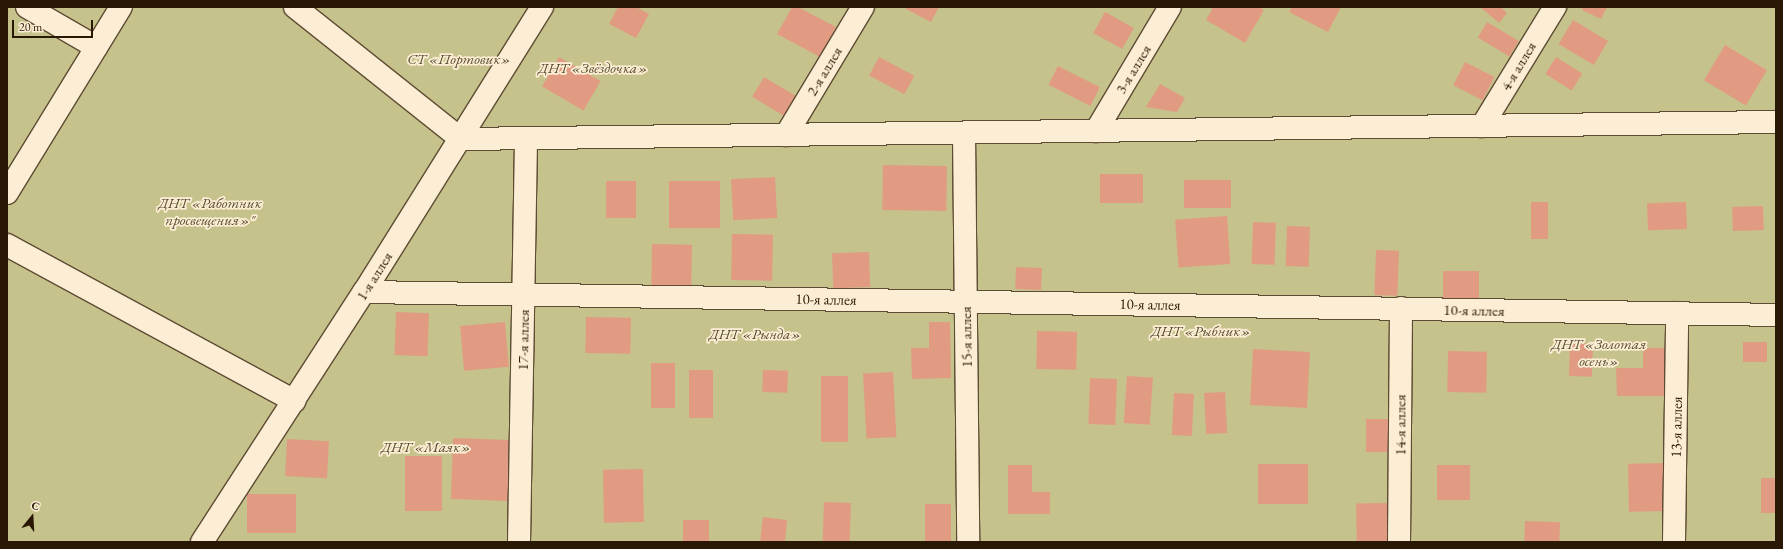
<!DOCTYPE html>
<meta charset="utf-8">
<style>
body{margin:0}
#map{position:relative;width:1783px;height:549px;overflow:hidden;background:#fae5bf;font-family:"EB Garamond",serif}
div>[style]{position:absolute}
.green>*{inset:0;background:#c6c28c;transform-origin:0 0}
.building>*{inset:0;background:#e19b82;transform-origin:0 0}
.roads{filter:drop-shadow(1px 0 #5e4b33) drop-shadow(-1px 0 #5e4b33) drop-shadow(0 1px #5e4b33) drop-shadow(0 -1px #5e4b33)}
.minor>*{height:22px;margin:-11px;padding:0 11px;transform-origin:11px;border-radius:11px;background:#fceed5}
span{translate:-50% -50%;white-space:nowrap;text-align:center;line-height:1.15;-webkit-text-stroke:3.5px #fceed5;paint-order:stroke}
.park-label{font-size:15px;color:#594b2d;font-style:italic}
.street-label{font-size:15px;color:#2a1804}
.frame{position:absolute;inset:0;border:8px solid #2a1804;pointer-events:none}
.north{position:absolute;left:12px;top:497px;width:40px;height:40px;-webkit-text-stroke:3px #fceed5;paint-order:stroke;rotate:18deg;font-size:11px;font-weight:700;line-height:16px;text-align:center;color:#2a1804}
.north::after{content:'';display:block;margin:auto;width:14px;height:18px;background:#2a1804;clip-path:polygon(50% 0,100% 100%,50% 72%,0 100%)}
.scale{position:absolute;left:12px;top:20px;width:81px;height:18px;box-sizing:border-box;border:2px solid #2a1804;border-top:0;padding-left:5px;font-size:12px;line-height:14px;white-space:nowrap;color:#2a1804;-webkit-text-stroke:3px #fceed5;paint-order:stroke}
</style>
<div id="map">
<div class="green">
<div style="left:7px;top:7px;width:1769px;height:535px"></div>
</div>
<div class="building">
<div style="clip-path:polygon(618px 7px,636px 7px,649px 14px,636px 38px,609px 24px)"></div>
<div style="clip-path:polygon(792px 7px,798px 7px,836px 27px,820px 57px,777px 34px)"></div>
<div style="clip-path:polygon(907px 7px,939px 7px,931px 22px,906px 9px)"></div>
<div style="clip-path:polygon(1213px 7px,1259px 7px,1264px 10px,1245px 43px,1206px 20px)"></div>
<div style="clip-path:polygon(1292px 7px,1341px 7px,1328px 32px,1289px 12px)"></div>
<div style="clip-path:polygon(1480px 7px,1501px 7px,1507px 13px,1499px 23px)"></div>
<div style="clip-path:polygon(1583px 7px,1607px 7px,1601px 19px,1582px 10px)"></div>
<div style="left:1105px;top:12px;width:33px;height:24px;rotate:29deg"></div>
<div style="left:1573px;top:20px;width:41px;height:28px;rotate:31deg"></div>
<div style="left:1487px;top:22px;width:37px;height:18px;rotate:31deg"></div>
<div style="left:1725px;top:45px;width:49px;height:41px;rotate:31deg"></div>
<div style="left:559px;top:57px;width:48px;height:34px;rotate:30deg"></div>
<div style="left:879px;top:57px;width:40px;height:21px;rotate:28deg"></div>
<div style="left:1556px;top:57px;width:31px;height:20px;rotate:32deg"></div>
<div style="left:1465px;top:62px;width:33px;height:26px;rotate:27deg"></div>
<div style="left:1058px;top:66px;width:47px;height:21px;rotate:27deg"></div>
<div style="left:764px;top:77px;width:41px;height:23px;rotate:31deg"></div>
<div style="clip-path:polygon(1160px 84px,1185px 98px,1177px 112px,1146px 107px)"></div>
<div style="left:883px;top:165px;width:64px;height:45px;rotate:1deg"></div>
<div style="left:1100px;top:174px;width:43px;height:29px"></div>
<div style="left:775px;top:177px;width:41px;height:44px;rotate:87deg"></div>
<div style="left:1184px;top:180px;width:47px;height:28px"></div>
<div style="left:606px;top:181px;width:30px;height:37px"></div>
<div style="left:669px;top:181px;width:51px;height:47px"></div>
<div style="left:1531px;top:202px;width:17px;height:37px"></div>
<div style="left:1686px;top:202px;width:27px;height:39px;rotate:88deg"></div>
<div style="left:1763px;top:206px;width:24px;height:31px;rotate:88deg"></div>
<div style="left:1227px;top:216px;width:48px;height:52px;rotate:86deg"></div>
<div style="left:1253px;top:222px;width:23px;height:42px;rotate:2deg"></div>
<div style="left:1287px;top:226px;width:23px;height:40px;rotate:2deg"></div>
<div style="left:732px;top:234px;width:41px;height:46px;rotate:1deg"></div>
<div style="left:652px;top:244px;width:40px;height:44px;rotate:1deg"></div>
<div style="left:1376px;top:250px;width:23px;height:45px;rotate:2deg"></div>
<div style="left:869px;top:252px;width:35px;height:37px;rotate:88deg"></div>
<div style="left:1016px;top:267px;width:26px;height:22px;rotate:2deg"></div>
<div style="left:1443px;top:271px;width:36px;height:28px"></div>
<div style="left:396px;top:312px;width:33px;height:43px;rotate:2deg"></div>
<div style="left:586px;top:317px;width:45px;height:36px;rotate:1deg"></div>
<div style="left:505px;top:322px;width:45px;height:45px;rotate:85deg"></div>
<div style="clip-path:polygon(929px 322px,950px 322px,951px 378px,912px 379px,911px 348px,929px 348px)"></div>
<div style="left:1037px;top:331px;width:40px;height:38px;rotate:1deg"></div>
<div style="left:1743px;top:342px;width:24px;height:20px"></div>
<div style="left:1570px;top:343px;width:23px;height:33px;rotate:2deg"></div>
<div style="clip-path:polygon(1643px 348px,1668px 348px,1669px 396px,1617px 396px,1616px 368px,1643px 368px)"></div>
<div style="left:1253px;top:349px;width:57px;height:56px;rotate:3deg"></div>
<div style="left:1448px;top:351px;width:39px;height:41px;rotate:1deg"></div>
<div style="left:651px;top:363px;width:24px;height:45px"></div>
<div style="left:689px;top:370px;width:24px;height:48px"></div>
<div style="left:763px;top:370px;width:25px;height:22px;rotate:2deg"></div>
<div style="left:893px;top:372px;width:65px;height:30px;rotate:87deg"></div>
<div style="left:848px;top:376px;width:66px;height:27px;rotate:90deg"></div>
<div style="left:1127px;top:376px;width:26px;height:47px;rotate:4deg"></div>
<div style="left:1090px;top:378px;width:27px;height:46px;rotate:2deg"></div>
<div style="left:1225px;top:392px;width:41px;height:21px;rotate:87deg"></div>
<div style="left:1174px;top:393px;width:20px;height:42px;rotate:3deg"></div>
<div style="left:1366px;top:419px;width:27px;height:33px"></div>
<div style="left:453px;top:438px;width:62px;height:61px;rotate:2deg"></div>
<div style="left:287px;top:439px;width:42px;height:37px;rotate:3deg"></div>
<div style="left:405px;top:456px;width:37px;height:55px"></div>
<div style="left:1668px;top:463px;width:48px;height:40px;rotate:89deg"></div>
<div style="left:1258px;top:464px;width:50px;height:40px"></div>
<div style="clip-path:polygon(1008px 465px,1032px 465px,1032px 492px,1050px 492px,1050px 514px,1008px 514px)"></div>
<div style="left:1437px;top:465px;width:33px;height:35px"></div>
<div style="left:643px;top:469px;width:53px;height:40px;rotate:89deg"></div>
<div style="left:1776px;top:478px;width:35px;height:15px;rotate:90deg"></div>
<div style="left:247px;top:494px;width:49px;height:39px"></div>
<div style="left:824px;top:502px;width:27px;height:40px;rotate:2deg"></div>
<div style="left:1387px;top:503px;width:39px;height:31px;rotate:89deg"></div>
<div style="left:925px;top:504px;width:26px;height:38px"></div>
<div style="clip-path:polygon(763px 517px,787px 520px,785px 542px,760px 542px)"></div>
<div style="left:683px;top:520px;width:26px;height:22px"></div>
<div style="left:1525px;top:521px;width:35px;height:21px;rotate:2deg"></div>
</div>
<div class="roads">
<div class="minor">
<div style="left:27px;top:7px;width:80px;rotate:30.1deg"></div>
<div style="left:295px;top:7px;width:212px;rotate:38.5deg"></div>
<div style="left:461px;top:139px;width:1315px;rotate:-0.74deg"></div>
<div style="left:1482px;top:126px;width:140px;rotate:-58.5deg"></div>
<div style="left:1096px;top:131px;width:144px;rotate:-59.2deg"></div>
<div style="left:964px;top:133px;width:409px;rotate:89.4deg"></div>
<div style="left:786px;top:135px;width:149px;rotate:-59deg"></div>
<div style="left:7px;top:193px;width:218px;rotate:-58.5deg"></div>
<div style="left:7px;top:245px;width:327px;rotate:28.5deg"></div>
<div style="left:364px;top:292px;width:1412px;rotate:0.93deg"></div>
<div style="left:202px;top:542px;width:298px;rotate:-57.1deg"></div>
<div style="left:364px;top:292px;width:336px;rotate:-58deg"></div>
<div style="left:519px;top:542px;width:403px;rotate:-89deg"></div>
<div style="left:1399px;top:542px;width:234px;rotate:-89.5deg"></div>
<div style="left:1674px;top:542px;width:229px;rotate:-89.2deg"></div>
</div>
</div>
<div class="park-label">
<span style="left:459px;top:59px">СТ «Портовик»</span>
<span style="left:593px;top:68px">ДНТ «Звёздочка»</span>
<span style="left:210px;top:211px">ДНТ «Работник<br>просвещения»"</span>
<span style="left:1201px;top:331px">ДНТ «Рыбник»</span>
<span style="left:755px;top:334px">ДНТ «Рында»</span>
<span style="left:1599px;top:352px">ДНТ «Золотая<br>осень»</span>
<span style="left:426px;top:447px">ДНТ «Маяк»</span>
</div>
<div class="street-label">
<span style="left:1518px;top:66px;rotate:-59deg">4-я аллея</span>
<span style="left:1133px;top:69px;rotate:-59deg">3-я аллея</span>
<span style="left:824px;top:71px;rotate:-59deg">2-я аллея</span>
<span style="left:374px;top:276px;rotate:-58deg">1-я аллея</span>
<span style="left:826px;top:299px;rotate:1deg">10-я аллея</span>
<span style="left:1150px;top:304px;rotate:1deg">10-я аллея</span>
<span style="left:1474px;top:310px;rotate:1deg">10-я аллея</span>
<span style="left:966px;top:337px;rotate:-91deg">15-я аллея</span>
<span style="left:523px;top:340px;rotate:-89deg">17-я аллея</span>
<span style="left:1400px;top:425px;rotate:-90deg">14-я аллея</span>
<span style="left:1676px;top:427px;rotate:-89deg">13-я аллея</span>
</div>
<div class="frame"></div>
<div class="north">С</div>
<div class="scale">20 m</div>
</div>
